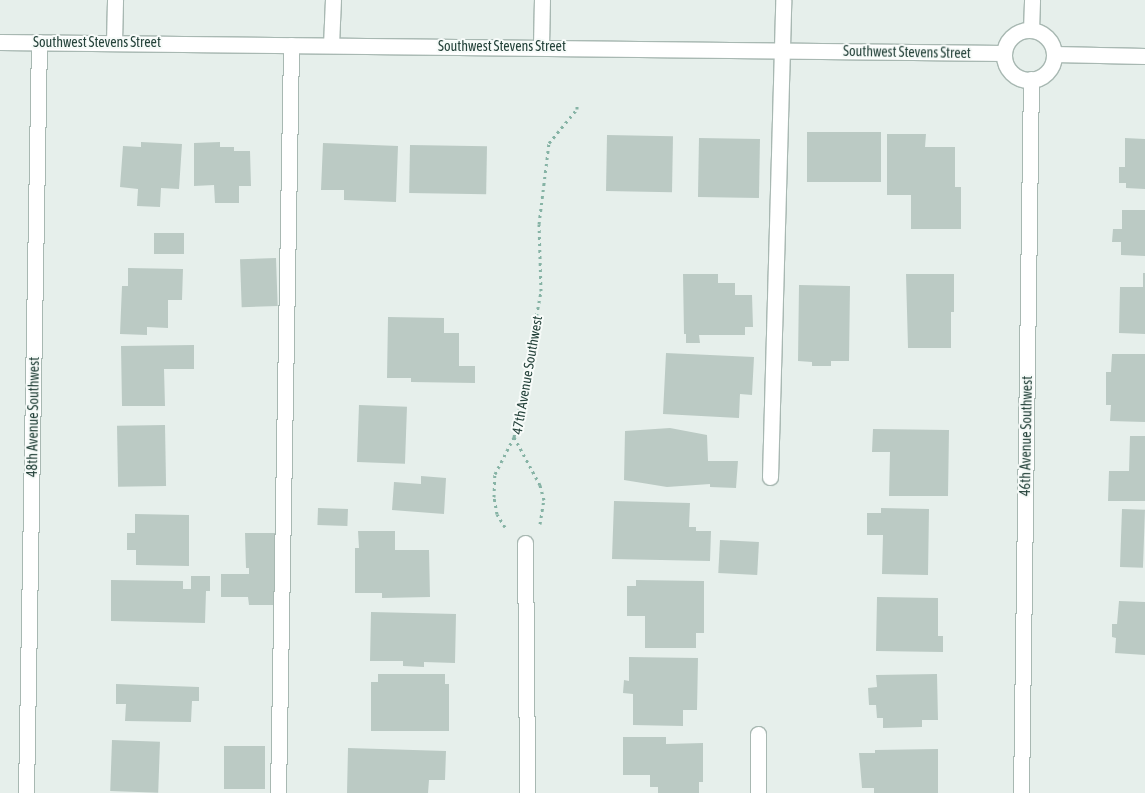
<!DOCTYPE html>
<style>
body{margin:0}
#map{position:relative;width:1145px;height:793px;overflow:hidden;background:#e6efeb;font-family:"Asap Condensed",sans-serif}
div>[style]{position:absolute}
.building>*{inset:0;background:#bbcac4;transform-origin:0 0}
.path>*{height:3px;margin-top:-1.5px;transform-origin:0;background:repeating-linear-gradient(90deg,#86b3a5 0 2.5px,transparent 0 6.5px)}
.roads{filter:drop-shadow(1px 0 #a8b8b2) drop-shadow(-1px 0 #a8b8b2) drop-shadow(0 1px #a8b8b2) drop-shadow(0 -1px #a8b8b2)}
.service>*{height:15px;margin:-7.5px;padding:0 7.5px;transform-origin:7.5px;border-radius:7.5px;background:#fff}
.minor>*{height:15px;margin:-7.5px;padding:0 7.5px;transform-origin:7.5px;border-radius:7.5px;background:#fff}
.minor>.ring{margin:-7.5px;padding:0;box-sizing:content-box;background:none;border:15px solid #fff;border-radius:50%}
span{translate:-50% -50%;white-space:nowrap;text-align:center;line-height:1.15;-webkit-text-stroke:4px #f7fbf9;paint-order:stroke}
.street-label{font-size:14px;color:#24423a}
</style>
<div id="map">
<div class="building">
<div style="left:807px;top:132px;width:74px;height:50px"></div>
<div style="clip-path:polygon(887px 134px,926px 134px,925px 147px,955px 147px,955px 187px,961px 187px,961px 229px,911px 229px,911px 195px,887px 195px)"></div>
<div style="left:607px;top:135px;width:66px;height:56px;rotate:1deg"></div>
<div style="left:699px;top:138px;width:61px;height:59px;rotate:1deg"></div>
<div style="clip-path:polygon(1125px 138px,1145px 139px,1145px 189px,1126px 188px,1126px 183px,1119px 183px,1119px 167px,1125px 167px)"></div>
<div style="clip-path:polygon(141px 142px,182px 144px,179px 189px,161px 188px,160px 207px,137px 206px,138px 189px,120px 187px,123px 146px,141px 147px)"></div>
<div style="clip-path:polygon(220px 142px,220px 147px,234px 147px,234px 151px,250px 151px,251px 186px,239px 186px,239px 203px,215px 203px,214px 185px,194px 186px,194px 143px)"></div>
<div style="clip-path:polygon(323px 143px,398px 146px,396px 202px,344px 200px,344px 190px,321px 190px)"></div>
<div style="left:410px;top:145px;width:77px;height:48px;rotate:1deg"></div>
<div style="clip-path:polygon(1122px 210px,1145px 210px,1145px 256px,1121px 255px,1121px 242px,1112px 242px,1113px 229px,1122px 229px)"></div>
<div style="left:154px;top:233px;width:30px;height:21px"></div>
<div style="left:276px;top:258px;width:48px;height:36px;rotate:88deg"></div>
<div style="clip-path:polygon(128px 268px,183px 269px,182px 300px,168px 300px,168px 328px,147px 327px,147px 335px,120px 334px,122px 286px,128px 286px)"></div>
<div style="clip-path:polygon(1143px 273px,1145px 273px,1145px 334px,1119px 333px,1120px 287px,1143px 287px)"></div>
<div style="clip-path:polygon(683px 274px,718px 274px,718px 283px,735px 283px,735px 295px,752px 295px,753px 327px,745px 327px,745px 335px,699px 335px,700px 343px,686px 343px,686px 334px,684px 334px)"></div>
<div style="clip-path:polygon(906px 274px,954px 274px,954px 312px,951px 312px,951px 348px,908px 348px)"></div>
<div style="clip-path:polygon(799px 285px,850px 286px,849px 361px,831px 361px,831px 366px,812px 366px,812px 362px,798px 361px)"></div>
<div style="clip-path:polygon(388px 317px,444px 318px,444px 333px,459px 333px,459px 366px,475px 366px,475px 383px,411px 382px,411px 378px,387px 378px)"></div>
<div style="clip-path:polygon(194px 345px,194px 369px,164px 369px,165px 406px,122px 406px,121px 346px)"></div>
<div style="clip-path:polygon(666px 353px,754px 357px,752px 395px,740px 394px,739px 418px,663px 414px)"></div>
<div style="clip-path:polygon(1112px 354px,1145px 354px,1145px 422px,1110px 421px,1111px 405px,1106px 405px,1106px 372px,1111px 372px)"></div>
<div style="left:359px;top:405px;width:48px;height:57px;rotate:2deg"></div>
<div style="left:165px;top:425px;width:61px;height:48px;rotate:89deg"></div>
<div style="clip-path:polygon(670px 428px,707px 435px,708px 461px,738px 461px,736px 488px,710px 487px,710px 484px,667px 487px,624px 480px,625px 431px)"></div>
<div style="clip-path:polygon(873px 429px,949px 430px,948px 496px,889px 496px,890px 452px,872px 452px)"></div>
<div style="clip-path:polygon(1130px 436px,1145px 436px,1145px 501px,1108px 501px,1109px 471px,1129px 471px)"></div>
<div style="clip-path:polygon(421px 476px,446px 478px,444px 514px,392px 510px,394px 482px,421px 484px)"></div>
<div style="clip-path:polygon(614px 501px,690px 503px,689px 527px,696px 527px,696px 531px,711px 531px,710px 561px,612px 559px)"></div>
<div style="left:318px;top:508px;width:30px;height:17px;rotate:2deg"></div>
<div style="clip-path:polygon(881px 508px,929px 509px,928px 575px,882px 574px,883px 535px,867px 535px,867px 513px,881px 513px)"></div>
<div style="left:1122px;top:509px;width:23px;height:58px;rotate:2deg"></div>
<div style="clip-path:polygon(135px 514px,189px 515px,189px 566px,136px 565px,136px 550px,127px 550px,127px 533px,135px 533px)"></div>
<div style="clip-path:polygon(358px 531px,395px 531px,395px 550px,429px 550px,430px 597px,382px 598px,382px 593px,355px 593px,355px 548px,359px 548px)"></div>
<div style="clip-path:polygon(245px 533px,276px 533px,277px 605px,249px 605px,248px 597px,221px 597px,221px 574px,249px 574px,249px 568px,246px 568px)"></div>
<div style="left:720px;top:540px;width:39px;height:33px;rotate:3deg"></div>
<div style="clip-path:polygon(191px 576px,210px 576px,210px 591px,206px 591px,205px 623px,111px 621px,111px 580px,183px 581px,183px 589px,191px 589px)"></div>
<div style="clip-path:polygon(636px 580px,704px 581px,704px 633px,696px 633px,696px 648px,645px 648px,645px 616px,627px 616px,627px 586px,636px 586px)"></div>
<div style="clip-path:polygon(877px 597px,938px 598px,938px 636px,943px 636px,943px 652px,876px 651px)"></div>
<div style="clip-path:polygon(1119px 601px,1145px 602px,1145px 655px,1115px 653px,1116px 638px,1112px 637px,1112px 624px,1117px 624px)"></div>
<div style="clip-path:polygon(371px 612px,456px 614px,455px 663px,424px 662px,424px 667px,403px 666px,403px 661px,370px 661px)"></div>
<div style="clip-path:polygon(629px 657px,698px 658px,697px 710px,683px 710px,683px 726px,633px 725px,633px 694px,623px 693px,624px 680px,629px 681px)"></div>
<div style="clip-path:polygon(378px 674px,445px 674px,445px 684px,449px 684px,449px 731px,371px 731px,371px 682px,378px 682px)"></div>
<div style="clip-path:polygon(937px 674px,938px 720px,922px 720px,922px 727px,883px 728px,883px 718px,877px 718px,876px 705px,869px 705px,868px 688px,877px 687px,876px 675px)"></div>
<div style="clip-path:polygon(116px 684px,199px 687px,199px 701px,192px 701px,191px 722px,125px 721px,126px 704px,116px 704px)"></div>
<div style="clip-path:polygon(623px 737px,666px 737px,666px 744px,703px 743px,703px 782px,699px 782px,699px 793px,658px 793px,658px 787px,650px 787px,650px 775px,623px 775px)"></div>
<div style="left:112px;top:740px;width:48px;height:51px;rotate:2deg"></div>
<div style="left:224px;top:746px;width:41px;height:43px"></div>
<div style="clip-path:polygon(348px 748px,446px 751px,445px 780px,429px 780px,428px 793px,347px 793px)"></div>
<div style="clip-path:polygon(938px 749px,938px 793px,874px 793px,874px 788px,862px 788px,859px 753px,875px 753px,875px 750px)"></div>
</div>
<div class="path">
<div style="left:540px;top:524px;width:24px;rotate:-81deg"></div>
<div style="left:544px;top:500px;width:16px;rotate:-105deg"></div>
<div style="left:540px;top:485px;width:55px;rotate:-118.4deg"></div>
<div style="left:514px;top:437px;width:148px;rotate:-79.5deg"></div>
<div style="left:541px;top:291px;width:67px;rotate:-91.7deg"></div>
<div style="left:539px;top:224px;width:82px;rotate:-83deg"></div>
<div style="left:549px;top:143px;width:44px;rotate:-50.5deg"></div>
<div style="left:577px;top:109px;width:5px;rotate:-90deg"></div>
<div style="left:505px;top:527px;width:15px;rotate:-122deg"></div>
<div style="left:497px;top:514px;width:17px;rotate:-100deg"></div>
<div style="left:494px;top:497px;width:23px;rotate:-88deg"></div>
<div style="left:495px;top:474px;width:42px;rotate:-62.8deg"></div>
</div>
<div class="roads">
<div class="service">
<div style="left:331px;top:45px;width:45px;rotate:-87.5deg"></div>
<div style="left:770px;top:477px;width:477px;rotate:-88.4deg"></div>
<div style="left:758px;top:734px;width:59px;rotate:90deg"></div>
<div style="left:278px;top:793px;width:748px;rotate:-89deg"></div>
</div>
<div class="minor">
<div style="left:1031px;top:30px;width:30px;rotate:-88deg"></div>
<div class="ring" style="left:1004px;top:30px;width:35px;height:35px"></div>
<div style="left:0;top:42px;width:1004px;rotate:0.63deg"></div>
<div style="left:114px;top:42px;width:42px;rotate:-88.6deg"></div>
<div style="left:541px;top:46px;width:46px;rotate:-88.8deg"></div>
<div style="left:1054px;top:54px;width:91px;rotate:1.3deg"></div>
<div style="left:525px;top:543px;width:250px;rotate:89.5deg"></div>
<div style="left:26px;top:793px;width:751px;rotate:-89.01deg"></div>
<div style="left:1021px;top:793px;width:714px;rotate:-89.2deg"></div>
</div>
</div>
<div class="street-label">
<span style="left:97px;top:42px">Southwest Stevens Street</span>
<span style="left:502px;top:46px">Southwest Stevens Street</span>
<span style="left:907px;top:52px;rotate:1deg">Southwest Stevens Street</span>
<span style="left:527px;top:375px;rotate:-80deg">47th Avenue Southwest</span>
<span style="left:33px;top:417px;rotate:-89deg">48th Avenue Southwest</span>
<span style="left:1026px;top:436px;rotate:-89deg">46th Avenue Southwest</span>
</div>
</div>
